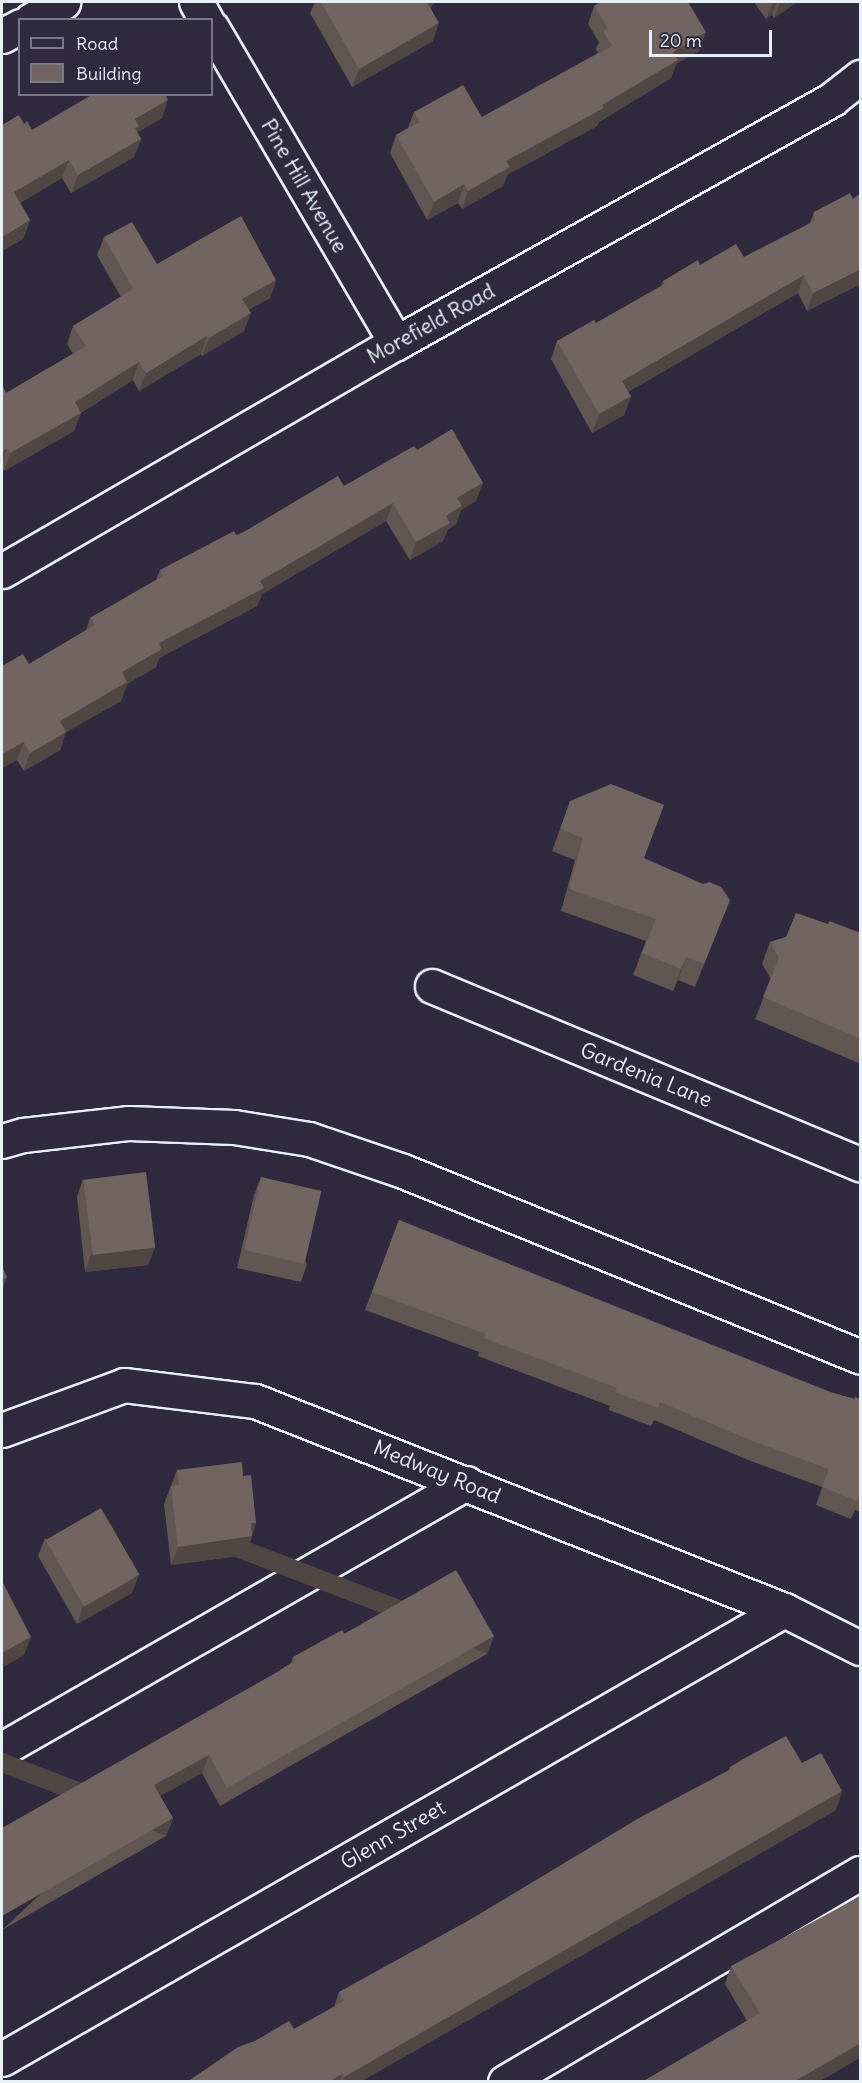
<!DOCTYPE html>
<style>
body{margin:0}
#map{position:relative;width:862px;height:2083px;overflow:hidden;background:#2f2a3d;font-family:Delius,sans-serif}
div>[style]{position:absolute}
.roads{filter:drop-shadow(2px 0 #e8f1f8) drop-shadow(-2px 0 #e8f1f8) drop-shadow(0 2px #e8f1f8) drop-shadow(0 -2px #e8f1f8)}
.minor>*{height:33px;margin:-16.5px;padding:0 16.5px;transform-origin:16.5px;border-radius:16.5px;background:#2f2a3d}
.wall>*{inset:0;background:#625653}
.shaded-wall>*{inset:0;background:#504643;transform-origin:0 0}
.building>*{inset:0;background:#726460;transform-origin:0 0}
span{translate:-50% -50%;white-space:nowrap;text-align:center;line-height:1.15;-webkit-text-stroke:4.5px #2f2a3d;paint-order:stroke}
.street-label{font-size:21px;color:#e8f1f8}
.frame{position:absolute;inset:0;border:3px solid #e8f1f8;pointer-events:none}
.legend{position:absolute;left:18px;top:18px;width:195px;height:78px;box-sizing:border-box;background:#2f2a3d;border:2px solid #797a88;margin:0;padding:8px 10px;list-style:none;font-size:18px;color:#e8f1f8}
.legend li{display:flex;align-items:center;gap:12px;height:30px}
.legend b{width:30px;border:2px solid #797a88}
.scale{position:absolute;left:649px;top:30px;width:123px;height:27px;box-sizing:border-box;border:3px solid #e8f1f8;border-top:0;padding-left:8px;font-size:18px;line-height:21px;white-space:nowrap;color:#e8f1f8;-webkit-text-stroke:4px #2f2a3d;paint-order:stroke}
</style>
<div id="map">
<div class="roads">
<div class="minor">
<div style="left:196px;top:2px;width:21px;rotate:61deg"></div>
<div style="left:31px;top:20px;width:37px;rotate:-29deg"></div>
<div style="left:212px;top:28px;width:365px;rotate:59.7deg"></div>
<div style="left:2px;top:36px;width:21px;rotate:-29deg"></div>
<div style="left:2px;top:571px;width:455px;rotate:-30.1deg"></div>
<div style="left:396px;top:343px;width:500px;rotate:-29.2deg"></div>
<div style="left:832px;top:99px;width:36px;rotate:-38deg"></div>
<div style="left:432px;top:986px;width:464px;rotate:22.6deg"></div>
<div style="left:2px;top:1141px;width:22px;rotate:-16deg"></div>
<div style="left:23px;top:1135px;width:107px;rotate:-6.5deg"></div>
<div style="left:129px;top:1123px;width:105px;rotate:2.2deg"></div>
<div style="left:234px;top:1127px;width:76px;rotate:9.1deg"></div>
<div style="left:309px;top:1139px;width:99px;rotate:18.8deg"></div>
<div style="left:403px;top:1171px;width:493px;rotate:22.1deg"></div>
<div style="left:2px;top:1430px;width:130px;rotate:-20.2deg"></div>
<div style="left:124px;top:1385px;width:132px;rotate:7deg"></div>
<div style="left:255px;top:1401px;width:569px;rotate:21.56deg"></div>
<div style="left:784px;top:1610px;width:85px;rotate:26.6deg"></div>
<div style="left:2px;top:1749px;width:535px;rotate:-29.82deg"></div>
<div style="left:2px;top:2059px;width:902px;rotate:-29.86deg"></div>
<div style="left:505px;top:2082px;width:412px;rotate:-30.5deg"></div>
</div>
</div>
<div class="wall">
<div style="clip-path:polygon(315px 2px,435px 2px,430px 8px,433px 41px,352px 87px,310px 13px)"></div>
<div style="clip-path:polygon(754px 2px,797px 2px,774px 18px,772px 15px,766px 19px)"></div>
<div style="clip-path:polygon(594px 6px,706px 32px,699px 51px,676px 64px,671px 78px,599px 122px,597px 126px,507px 175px,503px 186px,462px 209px,458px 203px,427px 220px,390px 153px,396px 135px,408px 128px,414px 112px,482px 117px,598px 53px,596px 49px,599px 42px,588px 24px)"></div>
<div style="clip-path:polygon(162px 118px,137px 132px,141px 139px,134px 157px,71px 193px,62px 178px,20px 203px,30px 220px,23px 239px,2px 251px,24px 124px,32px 130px)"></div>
<div style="clip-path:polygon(861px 193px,861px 284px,807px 311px,798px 293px,628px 392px,631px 396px,624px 415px,592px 433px,551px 359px,557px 341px,596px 323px,661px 286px,663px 281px,700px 265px,744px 257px,810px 223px,814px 212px,853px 199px)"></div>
<div style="clip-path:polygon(104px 237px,157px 264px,276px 280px,270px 298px,249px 309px,244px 331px,202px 356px,201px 354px,139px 391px,133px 380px,81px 413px,74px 431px,4px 471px,2px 467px,2px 385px,6px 393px,73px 354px,67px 344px,73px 326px,121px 297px,97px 255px)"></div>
<div style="clip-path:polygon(417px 450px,476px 501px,461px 510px,456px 524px,448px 529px,443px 541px,410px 560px,386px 521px,262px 594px,257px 606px,159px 658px,156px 667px,127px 684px,121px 701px,66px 732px,60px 750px,24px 771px,17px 760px,2px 768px,2px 666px,29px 664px,86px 630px,90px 618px,156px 580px,160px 570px,344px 486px)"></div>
<div style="clip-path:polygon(560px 829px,644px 859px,730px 900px,695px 987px,678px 980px,673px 991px,633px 975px,646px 941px,561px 911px,575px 860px,552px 851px)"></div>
<div style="clip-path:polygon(828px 924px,861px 933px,861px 1064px,755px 1019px,771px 979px,762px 964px,770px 942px)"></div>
<div style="clip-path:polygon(261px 1177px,307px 1264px,301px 1282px,237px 1268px,254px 1195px)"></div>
<div style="clip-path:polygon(83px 1179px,155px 1247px,148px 1265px,85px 1272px,77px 1197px)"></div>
<div style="clip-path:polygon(399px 1220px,830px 1392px,854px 1399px,861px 1399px,860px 1512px,855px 1510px,851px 1519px,816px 1505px,822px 1487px,748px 1460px,654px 1420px,651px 1426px,609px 1410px,610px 1406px,478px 1356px,479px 1352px,365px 1310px)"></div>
<div style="clip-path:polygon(177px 1470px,243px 1476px,252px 1536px,246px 1555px,171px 1565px,164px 1504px)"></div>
<div style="clip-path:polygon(45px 1538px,132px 1593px,77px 1624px,38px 1556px)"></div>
<div style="clip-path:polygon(344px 1634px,494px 1636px,487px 1654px,220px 1806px,202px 1773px,160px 1796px,173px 1818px,166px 1836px,2px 1930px,279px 1671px,291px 1663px,293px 1657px)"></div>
<div style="clip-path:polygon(802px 1763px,842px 1791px,836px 1810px,360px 2082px,187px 2082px,294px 2029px,334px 2007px,339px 1992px,468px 1921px,729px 1771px,730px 1767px)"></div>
<div style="clip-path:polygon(731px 1966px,861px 2057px,818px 2082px,642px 2082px,747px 2021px,725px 1984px)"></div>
</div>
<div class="shaded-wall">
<div style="clip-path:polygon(427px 2px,435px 2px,420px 20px)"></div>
<div style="clip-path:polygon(773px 2px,777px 2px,772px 15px,766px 19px)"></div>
<div style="clip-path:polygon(780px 2px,797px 2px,774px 18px)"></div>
<div style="clip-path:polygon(439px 23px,433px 41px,352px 87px,359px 69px)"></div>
<div style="clip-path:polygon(706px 32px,699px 51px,676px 64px,671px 78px,599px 122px,597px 126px,507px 175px,503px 186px,462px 209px,468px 191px,506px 161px,602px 105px,673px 52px)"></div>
<div style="clip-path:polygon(168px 100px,162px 118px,136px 133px,141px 139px,134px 157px,71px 193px,78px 175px,135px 119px)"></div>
<div style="clip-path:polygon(69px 160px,62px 178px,7px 210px,14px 192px)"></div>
<div style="clip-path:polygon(464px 184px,458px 203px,427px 220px,434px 202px)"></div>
<div style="clip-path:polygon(30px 220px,23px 239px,2px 251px,2px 237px)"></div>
<div style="clip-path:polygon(861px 269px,861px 284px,807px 311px,813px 293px)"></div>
<div style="clip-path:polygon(804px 275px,798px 293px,615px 399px,622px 381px)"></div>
<div style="clip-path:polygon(276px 280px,270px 298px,236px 317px,242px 299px)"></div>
<div style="clip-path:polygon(251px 313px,244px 331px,202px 356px,209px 338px)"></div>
<div style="clip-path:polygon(207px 336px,201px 354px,139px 391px,146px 373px)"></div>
<div style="clip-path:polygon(139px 362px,133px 380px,69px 420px,81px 413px,74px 431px,4px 471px,10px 453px,75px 402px)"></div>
<div style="clip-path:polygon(631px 396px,624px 415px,592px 433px,599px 414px)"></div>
<div style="clip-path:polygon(7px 448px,2px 464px,2px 452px)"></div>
<div style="clip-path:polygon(483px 483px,476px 501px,461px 510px,456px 524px,448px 529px,443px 541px,410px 560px,416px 542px,446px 516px,457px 498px)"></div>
<div style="clip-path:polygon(393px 503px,386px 521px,262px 594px,257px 606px,159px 658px,156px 667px,127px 684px,121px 701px,54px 739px,60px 721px,159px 643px,260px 581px)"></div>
<div style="clip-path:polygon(66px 732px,60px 750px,24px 771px,30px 753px)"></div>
<div style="clip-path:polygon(24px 742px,17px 760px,2px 768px,2px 754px)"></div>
<div style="clip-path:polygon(686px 957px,678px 980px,673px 991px,681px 969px)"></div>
<div style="clip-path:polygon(155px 1247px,148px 1265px,85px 1272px,91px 1254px)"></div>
<div style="clip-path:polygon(7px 1277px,2px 1292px,2px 1280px)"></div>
<div style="clip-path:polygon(251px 1523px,256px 1523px,246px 1555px,171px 1565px,178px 1547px)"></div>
<div style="clip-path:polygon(139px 1575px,132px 1593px,77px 1624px,83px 1606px)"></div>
<div style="left:494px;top:1636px;width:19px;height:307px;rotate:111deg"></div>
<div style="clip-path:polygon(31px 1637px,24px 1655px,2px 1668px,2px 1653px)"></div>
<div style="clip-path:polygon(209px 1755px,202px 1773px,147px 1803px,154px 1785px)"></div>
<div style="clip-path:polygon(842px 1791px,836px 1810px,360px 2082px,342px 2082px,344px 2077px)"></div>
<div style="left:173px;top:1818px;width:19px;height:197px;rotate:111deg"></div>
<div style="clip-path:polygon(861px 2043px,861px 2057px,818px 2082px,793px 2082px)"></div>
<div style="clip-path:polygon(342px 2074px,339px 2082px,329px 2082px)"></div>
</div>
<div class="building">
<div style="clip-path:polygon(321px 2px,427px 2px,439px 23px,359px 69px)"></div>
<div style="clip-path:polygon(601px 2px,688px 2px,706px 32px,673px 52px,678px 60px,602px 105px,604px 108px,506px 161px,510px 167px,468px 191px,464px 184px,434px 202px,396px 135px,420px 122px,414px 112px,463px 85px,482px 117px,612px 46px,603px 31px,608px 29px,594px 6px)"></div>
<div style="clip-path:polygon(93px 94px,165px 94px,168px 100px,135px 119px,139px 126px,135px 128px,141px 139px,78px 175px,69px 160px,14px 192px,30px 220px,2px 237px,2px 125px,19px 115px,24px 124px,27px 121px,32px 130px)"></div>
<div style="clip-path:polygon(850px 193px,853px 199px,861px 193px,861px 269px,813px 293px,804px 275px,622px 381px,631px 396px,599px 414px,557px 341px,594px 320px,596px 323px,665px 284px,663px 281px,698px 260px,700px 265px,736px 244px,744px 257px,815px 221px,814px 212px)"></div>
<div style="clip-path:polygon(241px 216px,276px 280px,242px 299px,251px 313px,209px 338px,207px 336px,146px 373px,139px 362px,75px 402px,81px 413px,10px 453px,7px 448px,2px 452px,2px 385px,6px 393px,86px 346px,73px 326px,133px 289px,104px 237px,132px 222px,157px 264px)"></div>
<div style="clip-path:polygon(452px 429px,483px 483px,457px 498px,462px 506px,446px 516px,450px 523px,416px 542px,393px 503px,260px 581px,264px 588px,159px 643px,162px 649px,122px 672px,127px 682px,60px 721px,66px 732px,30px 753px,24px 742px,2px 754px,2px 666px,23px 654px,29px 664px,95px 625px,90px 618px,163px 576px,160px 570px,234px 531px,237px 536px,338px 476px,344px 486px,414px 446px,417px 450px)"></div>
<div style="clip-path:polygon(611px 784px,664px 805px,644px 858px,703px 884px,709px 882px,721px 887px,730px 900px,704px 964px,686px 957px,681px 969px,642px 953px,656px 919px,569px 889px,583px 838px,560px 829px,570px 801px)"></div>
<div style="clip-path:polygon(796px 913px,828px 924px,829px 921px,861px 933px,861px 1039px,763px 997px,779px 958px,770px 942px,786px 937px)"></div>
<div style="left:146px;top:1172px;width:76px;height:63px;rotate:83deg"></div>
<div style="left:261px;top:1177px;width:62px;height:75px;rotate:13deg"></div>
<div style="clip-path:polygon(399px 1220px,830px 1392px,854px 1399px,855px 1397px,861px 1399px,861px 1493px,857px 1501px,822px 1487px,829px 1469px,755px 1442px,660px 1402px,658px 1408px,615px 1392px,617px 1388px,484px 1338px,486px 1334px,372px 1292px)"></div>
<div style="clip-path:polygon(2px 1266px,7px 1277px,2px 1280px)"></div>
<div style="clip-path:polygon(242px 1462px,243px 1476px,251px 1475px,256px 1523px,251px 1523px,252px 1536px,178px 1547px,171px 1486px,179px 1485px,177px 1470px)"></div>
<div style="left:101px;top:1508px;width:77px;height:64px;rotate:60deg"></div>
<div style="clip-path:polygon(456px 1570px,494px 1636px,227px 1788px,209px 1755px,154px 1785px,173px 1818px,2px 1916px,2px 1828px,279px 1671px,295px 1661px,293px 1657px,320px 1642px,342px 1630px,344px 1634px)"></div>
<div style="clip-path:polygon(2px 1581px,31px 1637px,2px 1653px)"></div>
<div style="clip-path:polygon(786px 1736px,802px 1763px,821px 1753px,842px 1791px,344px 2077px,342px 2074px,329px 2082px,187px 2082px,238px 2047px,255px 2041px,289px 2021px,294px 2029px,344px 2001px,339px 1992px,468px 1921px,639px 1818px,731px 1769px,730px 1767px,745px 1758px)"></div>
<div style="clip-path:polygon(861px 1896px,861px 2043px,793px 2082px,642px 2082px,760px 2013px,731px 1966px)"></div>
</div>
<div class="street-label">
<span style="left:304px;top:186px;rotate:60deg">Pine Hill Avenue</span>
<span style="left:431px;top:324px;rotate:-29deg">Morefield Road</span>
<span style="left:646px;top:1075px;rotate:22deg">Gardenia Lane</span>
<span style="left:437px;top:1472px;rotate:22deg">Medway Road</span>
<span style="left:393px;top:1835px;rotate:-30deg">Glenn Street</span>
</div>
<div class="frame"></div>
<ul class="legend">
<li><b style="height:8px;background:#2f2a3d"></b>Road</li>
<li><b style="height:16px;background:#726460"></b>Building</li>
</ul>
<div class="scale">20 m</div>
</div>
